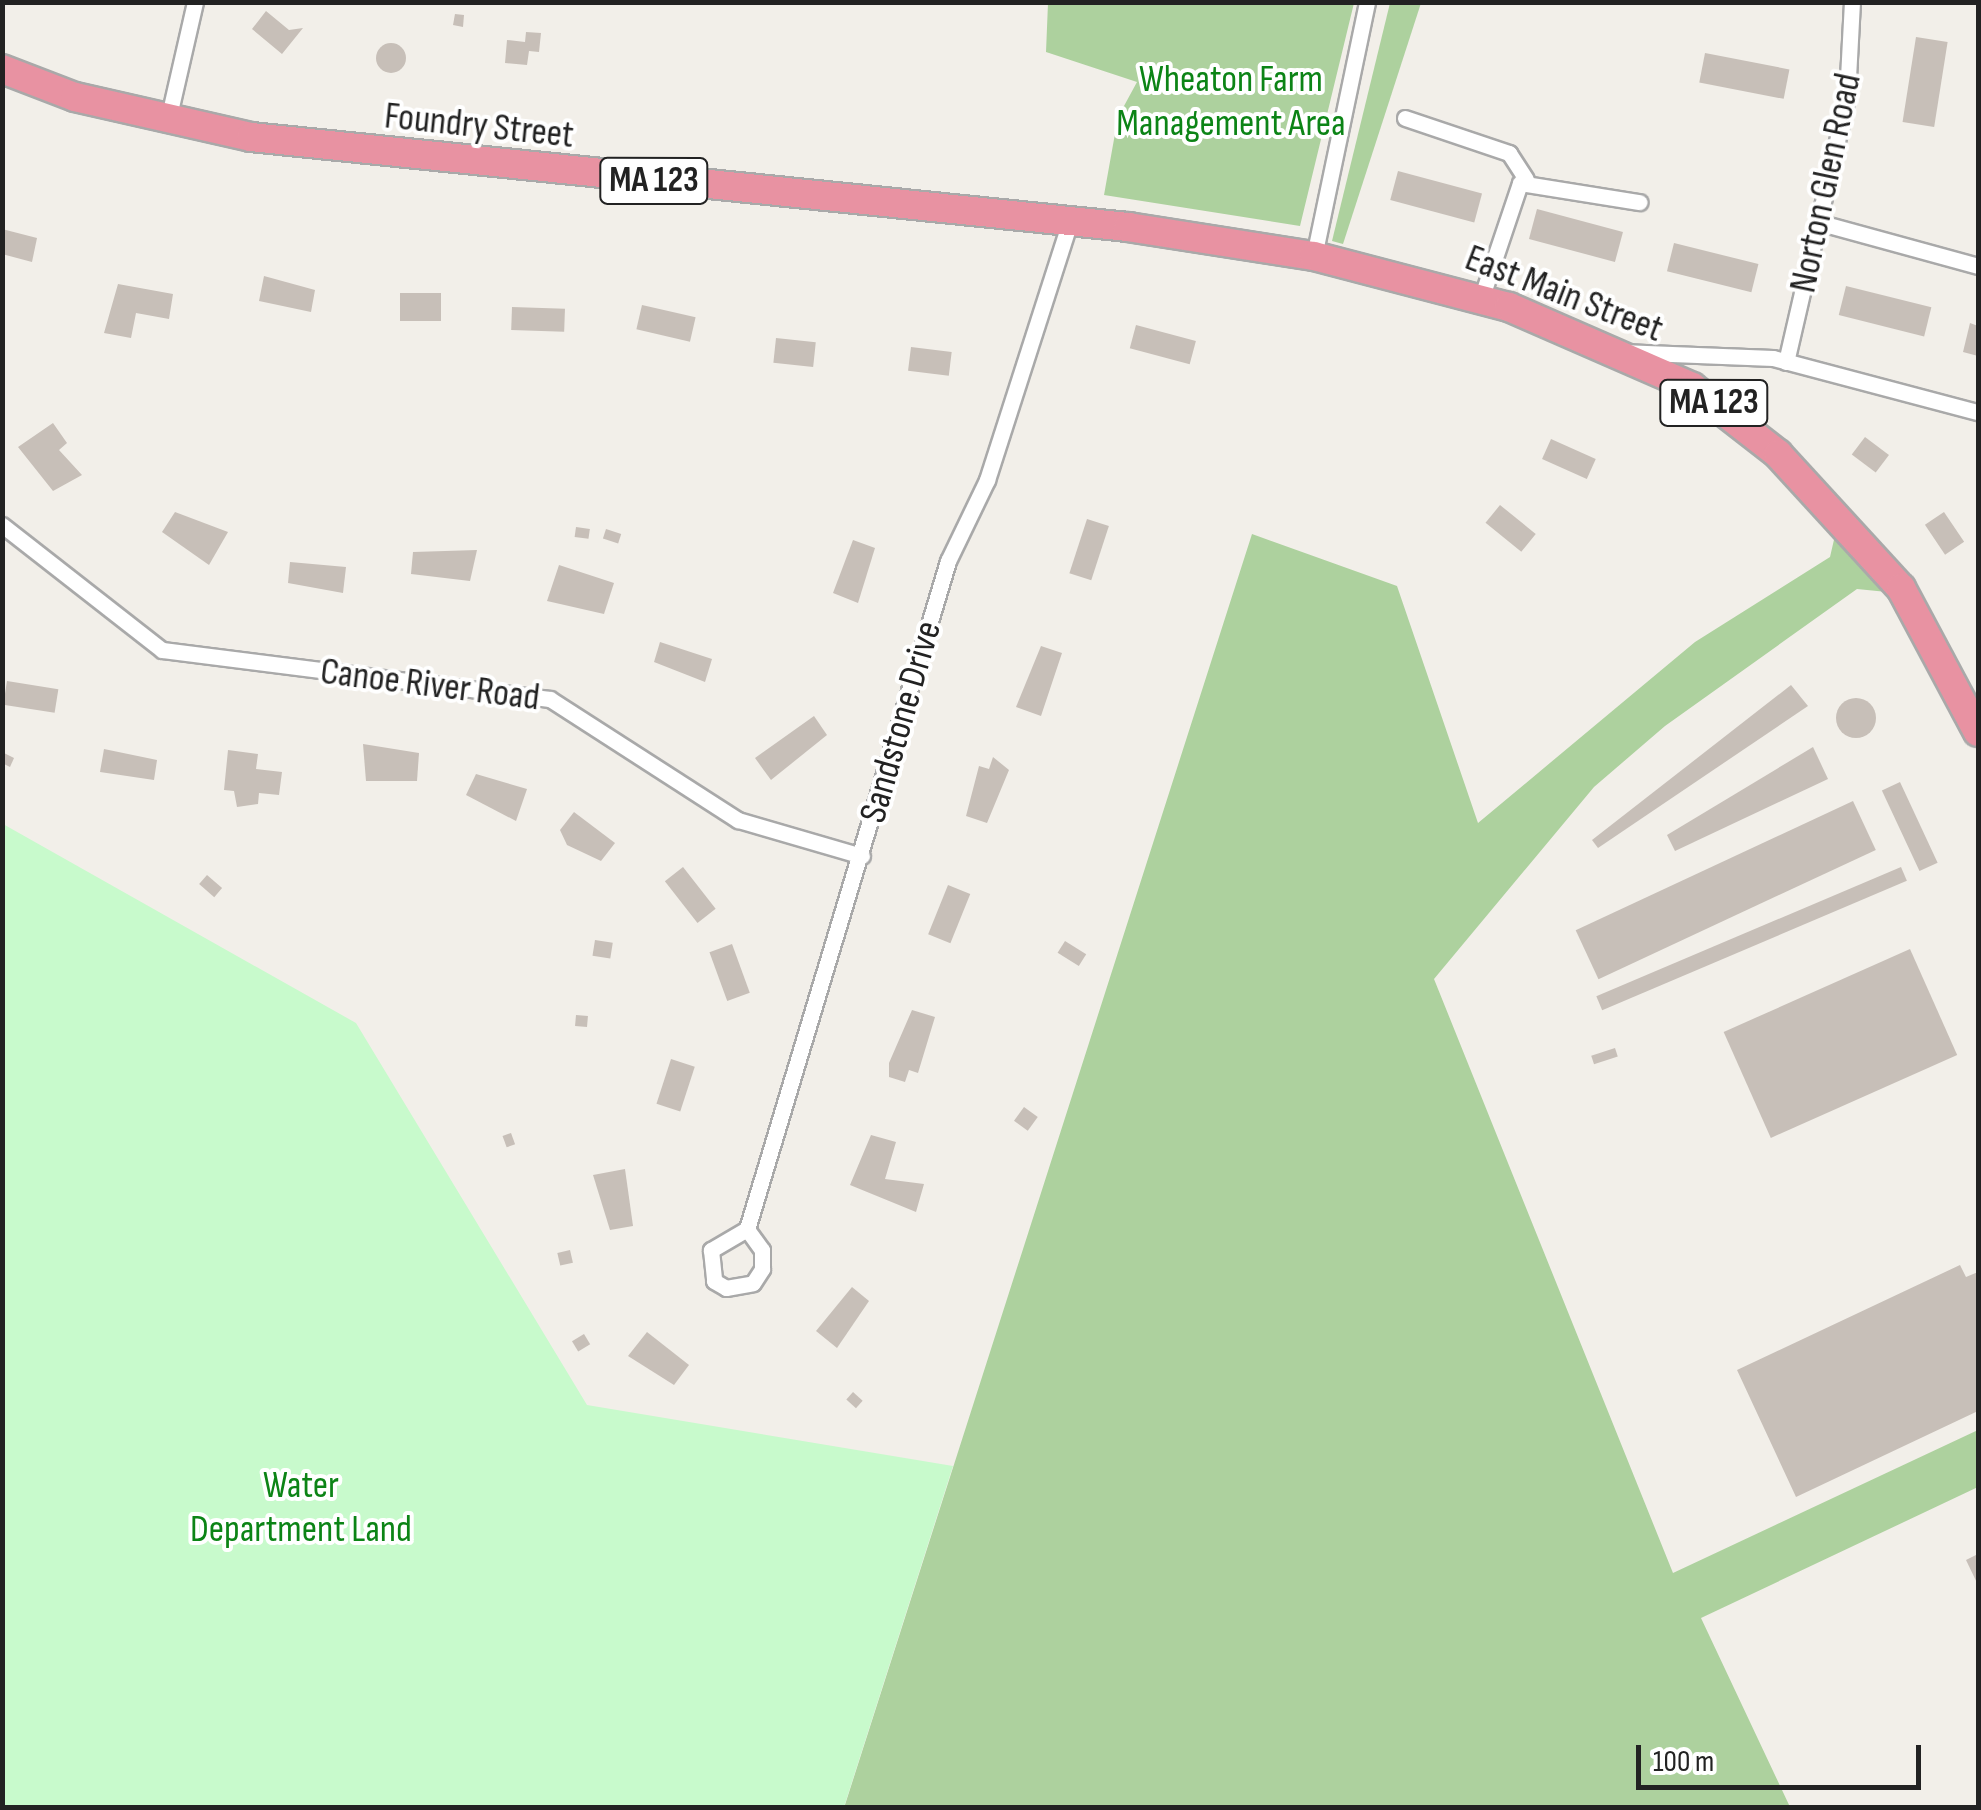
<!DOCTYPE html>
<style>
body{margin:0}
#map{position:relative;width:1981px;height:1810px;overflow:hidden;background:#f2efe9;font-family:"Sofia Sans Condensed",sans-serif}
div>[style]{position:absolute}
.forest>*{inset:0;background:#add19e}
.park>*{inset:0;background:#c8facc}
.building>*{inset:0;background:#c7bfb8;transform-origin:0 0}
.round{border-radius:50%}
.roads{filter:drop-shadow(2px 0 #a9a9a9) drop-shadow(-2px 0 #a9a9a9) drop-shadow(0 2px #a9a9a9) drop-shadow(0 -2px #a9a9a9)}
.street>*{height:15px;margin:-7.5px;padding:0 7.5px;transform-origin:7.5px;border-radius:7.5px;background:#fff}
.highway>*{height:28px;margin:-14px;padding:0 14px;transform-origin:14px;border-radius:14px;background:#e892a2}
span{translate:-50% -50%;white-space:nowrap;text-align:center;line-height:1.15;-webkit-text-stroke:8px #fff;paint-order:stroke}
.shield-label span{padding:2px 8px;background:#fff;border:2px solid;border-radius:8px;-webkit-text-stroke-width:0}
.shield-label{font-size:35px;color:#222;font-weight:700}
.park-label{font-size:38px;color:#0c8416}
.street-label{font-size:38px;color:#222}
.frame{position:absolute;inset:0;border:5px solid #222;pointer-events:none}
.scale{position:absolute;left:1636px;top:1745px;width:285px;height:45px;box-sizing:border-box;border:5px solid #222;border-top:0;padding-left:12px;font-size:30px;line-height:35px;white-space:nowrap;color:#222;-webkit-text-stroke:8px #fff;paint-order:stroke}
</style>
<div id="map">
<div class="forest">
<div style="clip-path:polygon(1048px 3px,1354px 3px,1300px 226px,1104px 195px,1118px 117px,1137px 82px,1046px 52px)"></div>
<div style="clip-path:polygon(1390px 3px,1421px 3px,1343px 244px,1332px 241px)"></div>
<div style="clip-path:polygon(1836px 531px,1887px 592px,1857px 589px,1665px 726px,1594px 787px,1434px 979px,1673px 1573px,1978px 1430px,1978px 1487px,1701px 1618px,1790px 1807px,844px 1808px,1252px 534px,1397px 586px,1478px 823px,1695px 642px,1830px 557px)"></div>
</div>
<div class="park">
<div style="clip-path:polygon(3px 824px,356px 1023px,587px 1405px,953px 1466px,844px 1807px,3px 1807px)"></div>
</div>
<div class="building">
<div style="clip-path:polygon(266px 11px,289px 30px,303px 28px,282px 54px,252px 29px)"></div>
<div style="clip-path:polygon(455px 14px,464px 15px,463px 27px,453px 25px)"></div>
<div style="clip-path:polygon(526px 32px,541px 33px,539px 52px,529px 51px,527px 65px,505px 63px,507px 40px,525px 42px)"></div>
<div style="left:1916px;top:37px;width:32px;height:86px;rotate:9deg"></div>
<div class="round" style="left:376px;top:43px;width:30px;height:30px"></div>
<div style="left:1705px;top:53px;width:86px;height:30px;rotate:11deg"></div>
<div style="left:1398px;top:171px;width:87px;height:30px;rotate:15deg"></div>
<div style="left:1537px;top:209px;width:89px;height:31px;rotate:15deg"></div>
<div style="clip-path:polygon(2px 229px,37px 238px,32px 262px,2px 254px)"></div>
<div style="left:1674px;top:243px;width:87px;height:29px;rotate:14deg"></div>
<div style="clip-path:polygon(264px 276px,315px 290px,311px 312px,259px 301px)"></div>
<div style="clip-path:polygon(118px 284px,173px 294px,169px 319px,136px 313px,131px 338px,104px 333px)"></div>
<div style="left:1846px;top:286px;width:88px;height:30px;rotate:14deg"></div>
<div style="left:441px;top:293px;width:28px;height:41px;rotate:90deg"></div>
<div style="left:642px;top:305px;width:55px;height:25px;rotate:13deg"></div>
<div style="left:512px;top:307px;width:53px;height:23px;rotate:2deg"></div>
<div style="clip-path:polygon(1970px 323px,1978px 326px,1978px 356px,1963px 352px)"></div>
<div style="left:1136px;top:325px;width:62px;height:24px;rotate:15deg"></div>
<div style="left:776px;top:338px;width:40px;height:25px;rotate:6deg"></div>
<div style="left:911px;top:347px;width:41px;height:24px;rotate:7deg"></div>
<div style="clip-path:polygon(53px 423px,67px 443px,59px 450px,82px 475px,53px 491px,18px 447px)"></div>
<div style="left:1865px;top:437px;width:30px;height:22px;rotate:37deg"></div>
<div style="left:1551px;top:439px;width:49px;height:22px;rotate:24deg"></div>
<div style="left:1500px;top:505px;width:46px;height:23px;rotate:39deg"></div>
<div style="clip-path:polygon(175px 512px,228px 532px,209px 565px,162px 532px)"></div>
<div style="left:1944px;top:512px;width:36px;height:23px;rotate:56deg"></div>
<div style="left:1087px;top:519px;width:23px;height:57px;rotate:18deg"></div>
<div style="left:576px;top:527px;width:14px;height:10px;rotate:8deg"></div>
<div style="left:606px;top:529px;width:16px;height:10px;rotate:18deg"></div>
<div style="clip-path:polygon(853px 540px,875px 548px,858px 603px,833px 593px)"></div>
<div style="clip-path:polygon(477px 550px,470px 581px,411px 574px,413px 552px)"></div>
<div style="clip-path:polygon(290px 562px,346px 567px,343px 593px,288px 583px)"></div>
<div style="clip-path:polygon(559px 565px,614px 583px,604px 614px,547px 601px)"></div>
<div style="clip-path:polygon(660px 642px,712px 659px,705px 682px,654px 662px)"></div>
<div style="clip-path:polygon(1041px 646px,1062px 653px,1041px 716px,1016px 707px)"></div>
<div style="left:7px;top:681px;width:52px;height:24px;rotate:9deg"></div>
<div style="clip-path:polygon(1791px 685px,1808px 706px,1598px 848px,1592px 840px)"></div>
<div class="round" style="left:1836px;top:698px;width:40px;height:40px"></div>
<div style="clip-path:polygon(814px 716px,827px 735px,771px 780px,755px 758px)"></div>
<div style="clip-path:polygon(363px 744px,419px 753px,417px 781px,366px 781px)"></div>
<div style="clip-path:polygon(1813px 747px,1828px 779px,1675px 851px,1667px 835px)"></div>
<div style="clip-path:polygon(104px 749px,157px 760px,154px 780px,100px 772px)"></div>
<div style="clip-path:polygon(228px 750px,258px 754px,256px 769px,282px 772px,279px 795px,259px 793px,258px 804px,237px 807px,234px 791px,224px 790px)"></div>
<div style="clip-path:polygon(2px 752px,14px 758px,10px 767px,2px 763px)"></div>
<div style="clip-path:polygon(993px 757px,1009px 770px,987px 823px,966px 816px,979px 766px,989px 769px)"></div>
<div style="clip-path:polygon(476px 774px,527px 789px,516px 821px,466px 795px)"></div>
<div style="left:1900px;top:782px;width:89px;height:20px;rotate:65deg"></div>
<div style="left:1853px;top:801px;width:54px;height:306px;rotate:65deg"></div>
<div style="clip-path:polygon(574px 812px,615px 843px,601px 861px,567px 845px,560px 830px)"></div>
<div style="left:683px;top:867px;width:53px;height:23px;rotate:52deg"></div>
<div style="left:1901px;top:867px;width:15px;height:331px;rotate:67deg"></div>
<div style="left:207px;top:875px;width:20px;height:12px;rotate:41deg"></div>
<div style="left:948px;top:885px;width:24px;height:53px;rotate:22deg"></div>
<div style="left:595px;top:940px;width:18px;height:16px;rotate:9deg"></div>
<div style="left:1065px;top:941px;width:25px;height:14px;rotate:32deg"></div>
<div style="left:732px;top:944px;width:52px;height:24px;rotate:70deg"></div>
<div style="left:1910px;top:949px;width:116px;height:204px;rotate:66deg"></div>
<div style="clip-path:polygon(912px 1010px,935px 1017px,918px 1073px,909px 1070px,905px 1082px,889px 1077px,889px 1063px)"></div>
<div style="left:576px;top:1015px;width:12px;height:11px;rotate:5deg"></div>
<div style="left:1615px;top:1048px;width:9px;height:25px;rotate:72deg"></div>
<div style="left:671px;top:1059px;width:25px;height:47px;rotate:18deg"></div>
<div style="left:1024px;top:1107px;width:17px;height:17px;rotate:36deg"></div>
<div style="left:511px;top:1133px;width:12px;height:9px;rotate:70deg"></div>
<div style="clip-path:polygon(871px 1135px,896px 1142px,885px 1179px,924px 1184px,916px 1212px,850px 1185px)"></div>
<div style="clip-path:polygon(625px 1169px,633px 1226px,610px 1230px,593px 1175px)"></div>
<div style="left:570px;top:1250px;width:13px;height:13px;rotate:77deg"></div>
<div style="clip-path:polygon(1960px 1265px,1966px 1277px,1978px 1272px,1978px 1411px,1796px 1497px,1737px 1370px)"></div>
<div style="clip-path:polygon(852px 1287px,869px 1301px,837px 1348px,816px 1331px)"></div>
<div style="clip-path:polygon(647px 1332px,689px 1365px,674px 1385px,628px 1356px)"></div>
<div style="left:584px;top:1334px;width:12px;height:14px;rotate:59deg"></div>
<div style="left:853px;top:1392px;width:13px;height:10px;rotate:42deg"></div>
<div style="clip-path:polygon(1978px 1554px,1978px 1585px,1966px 1560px)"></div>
</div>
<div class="roads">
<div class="street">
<div style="left:1405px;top:118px;width:110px;rotate:18.6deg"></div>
<div style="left:1509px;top:153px;width:31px;rotate:57deg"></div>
<div style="left:168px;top:120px;width:121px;rotate:-77.1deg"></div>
<div style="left:1821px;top:223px;width:163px;rotate:15.3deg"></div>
<div style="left:1314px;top:256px;width:259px;rotate:-78.2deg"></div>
<div style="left:1481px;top:299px;width:122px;rotate:-71.4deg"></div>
<div style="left:1520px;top:183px;width:121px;rotate:9.1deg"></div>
<div style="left:1621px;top:352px;width:152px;rotate:2.3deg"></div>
<div style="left:1773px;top:358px;width:212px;rotate:14.8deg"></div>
<div style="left:1786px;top:362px;width:272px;rotate:-77deg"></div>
<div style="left:1847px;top:97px;width:95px;rotate:-87deg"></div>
<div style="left:2px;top:525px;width:203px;rotate:38deg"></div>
<div style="left:162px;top:650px;width:391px;rotate:7.2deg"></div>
<div style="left:550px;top:699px;width:224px;rotate:32.8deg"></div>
<div style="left:738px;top:820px;width:129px;rotate:16.2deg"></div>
<div style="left:747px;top:1229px;width:42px;rotate:149.7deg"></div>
<div style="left:711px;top:1250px;width:31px;rotate:84deg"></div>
<div style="left:714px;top:1281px;width:14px;rotate:30deg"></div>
<div style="left:726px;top:1288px;width:27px;rotate:-10deg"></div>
<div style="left:753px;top:1283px;width:17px;rotate:-57deg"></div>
<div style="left:762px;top:1269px;width:19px;rotate:-90deg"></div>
<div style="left:762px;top:1250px;width:26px;rotate:-126deg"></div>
<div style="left:747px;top:1229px;width:698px;rotate:-73.25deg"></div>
<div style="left:948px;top:561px;width:90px;rotate:-64.3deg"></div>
<div style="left:987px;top:480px;width:272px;rotate:-72.2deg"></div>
</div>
<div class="highway">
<div style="left:2px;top:69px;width:78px;rotate:21deg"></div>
<div style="left:75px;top:97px;width:180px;rotate:12.8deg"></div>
<div style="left:251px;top:137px;width:882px;rotate:5.86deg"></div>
<div style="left:1128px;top:227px;width:188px;rotate:8.9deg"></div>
<div style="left:1314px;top:256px;width:202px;rotate:14.7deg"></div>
<div style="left:1509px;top:307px;width:200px;rotate:23.6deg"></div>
<div style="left:1692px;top:387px;width:109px;rotate:37.9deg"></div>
<div style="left:1778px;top:454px;width:182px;rotate:47.5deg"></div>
<div style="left:1901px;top:588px;width:163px;rotate:61.9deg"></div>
</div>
</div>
<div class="shield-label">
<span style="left:654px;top:181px">MA 123</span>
<span style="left:1714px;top:403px">MA 123</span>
</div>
<div class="park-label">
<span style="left:1231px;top:102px">Wheaton Farm<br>Management Area</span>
<span style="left:301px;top:1508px">Water<br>Department Land</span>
</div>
<div class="street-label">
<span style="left:479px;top:126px;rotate:6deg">Foundry Street</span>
<span style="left:1826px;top:183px;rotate:-78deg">Norton Glen Road</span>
<span style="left:1564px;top:294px;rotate:21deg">East Main Street</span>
<span style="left:430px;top:685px;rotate:7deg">Canoe River Road</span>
<span style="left:901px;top:722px;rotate:-74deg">Sandstone Drive</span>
</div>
<div class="frame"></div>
<div class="scale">100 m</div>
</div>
